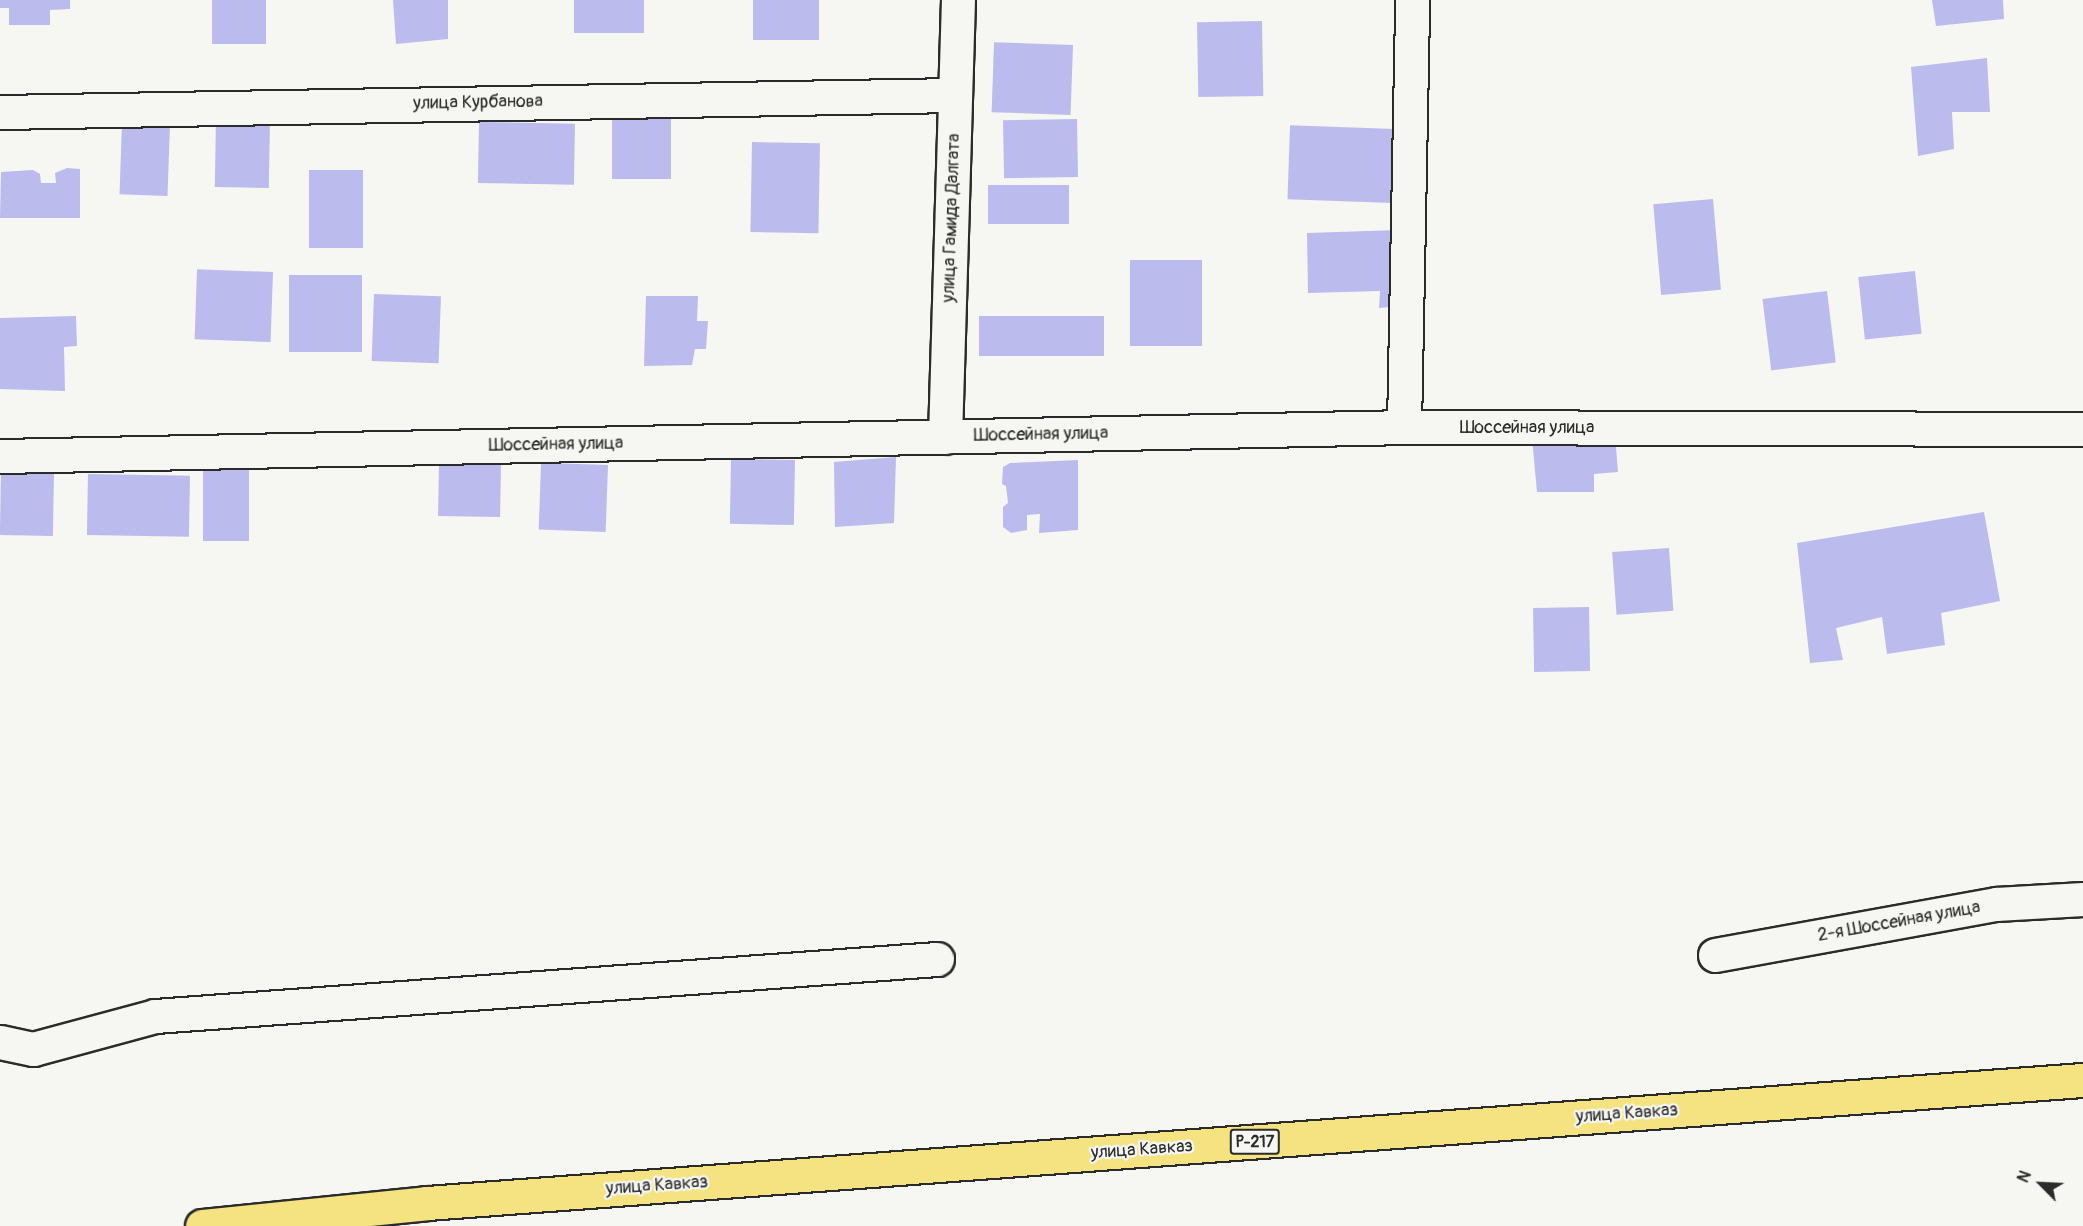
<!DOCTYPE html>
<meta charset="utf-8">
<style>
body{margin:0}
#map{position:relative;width:2083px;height:1226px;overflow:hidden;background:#f6f6f2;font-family:Pangolin,sans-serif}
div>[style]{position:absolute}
.building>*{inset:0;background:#bbbced;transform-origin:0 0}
.roads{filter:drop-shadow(2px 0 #2b2b2b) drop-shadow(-2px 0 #2b2b2b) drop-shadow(0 2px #2b2b2b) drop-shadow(0 -2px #2b2b2b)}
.minor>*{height:33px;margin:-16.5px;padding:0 16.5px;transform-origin:16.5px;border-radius:16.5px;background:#f6f6f2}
.highway>*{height:33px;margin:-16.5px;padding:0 16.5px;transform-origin:16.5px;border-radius:16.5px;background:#f5e382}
span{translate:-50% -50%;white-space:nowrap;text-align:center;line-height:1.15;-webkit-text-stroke:4.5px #f6f6f2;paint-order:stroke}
.shield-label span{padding:2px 4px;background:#f6f6f2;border:2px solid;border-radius:4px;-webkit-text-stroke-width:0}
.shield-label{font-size:16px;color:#2b2b2b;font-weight:700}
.street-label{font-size:18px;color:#2b2b2b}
.north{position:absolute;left:2011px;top:1154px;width:60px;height:60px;-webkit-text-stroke:4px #f6f6f2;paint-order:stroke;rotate:294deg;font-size:16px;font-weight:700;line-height:24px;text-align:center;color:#2b2b2b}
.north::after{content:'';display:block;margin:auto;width:21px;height:27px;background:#2b2b2b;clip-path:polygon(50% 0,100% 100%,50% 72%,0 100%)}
</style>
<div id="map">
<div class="building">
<div style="clip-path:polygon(0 0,70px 0,70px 9px,50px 10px,50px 25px,9px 25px,9px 8px,0 8px)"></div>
<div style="left:212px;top:0;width:54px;height:44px"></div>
<div style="clip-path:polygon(393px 0,448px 0,448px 39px,396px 44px)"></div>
<div style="left:574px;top:0;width:70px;height:33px"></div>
<div style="left:753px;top:0;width:66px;height:40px"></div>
<div style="clip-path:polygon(1932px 0,2003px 0,2004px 19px,1936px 26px)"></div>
<div style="left:1262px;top:21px;width:75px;height:65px;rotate:89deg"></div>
<div style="left:1073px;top:45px;width:70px;height:79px;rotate:92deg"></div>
<div style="clip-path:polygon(1987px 58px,1990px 112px,1952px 112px,1954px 149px,1918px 156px,1911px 67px)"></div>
<div style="left:270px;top:119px;width:69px;height:54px;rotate:91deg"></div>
<div style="left:612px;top:119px;width:59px;height:60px"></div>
<div style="left:1077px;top:119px;width:58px;height:74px;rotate:89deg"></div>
<div style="left:479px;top:122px;width:96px;height:61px;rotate:1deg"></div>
<div style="left:170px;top:124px;width:72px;height:48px;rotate:92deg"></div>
<div style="left:1395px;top:129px;width:74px;height:105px;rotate:92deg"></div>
<div style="left:752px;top:142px;width:68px;height:90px;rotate:1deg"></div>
<div style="clip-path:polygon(67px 168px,80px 169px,80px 218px,0 218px,1px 172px,33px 170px,40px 174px,41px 183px,56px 183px,55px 173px)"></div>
<div style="left:363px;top:170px;width:78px;height:54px;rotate:90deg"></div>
<div style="left:1069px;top:185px;width:39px;height:81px;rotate:90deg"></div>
<div style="left:1713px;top:199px;width:91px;height:60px;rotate:85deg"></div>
<div style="clip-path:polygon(1399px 230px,1399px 306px,1379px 308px,1380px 291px,1308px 293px,1307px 233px)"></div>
<div style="left:1130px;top:260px;width:72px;height:86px"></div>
<div style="left:1915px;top:271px;width:63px;height:57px;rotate:84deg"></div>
<div style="left:273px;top:272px;width:70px;height:76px;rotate:92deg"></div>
<div style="left:289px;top:275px;width:73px;height:77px"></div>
<div style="left:1827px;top:291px;width:72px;height:65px;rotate:83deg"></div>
<div style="left:374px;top:294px;width:67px;height:67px;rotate:2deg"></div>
<div style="clip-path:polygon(646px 296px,698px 296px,697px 321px,708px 321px,706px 349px,695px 349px,692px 365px,644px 366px)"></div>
<div style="clip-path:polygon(76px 316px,77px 346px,64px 347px,65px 391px,0 389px,0 318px)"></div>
<div style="left:979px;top:316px;width:125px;height:40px"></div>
<div style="clip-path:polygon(1615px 435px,1618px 472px,1594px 474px,1594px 492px,1537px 492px,1532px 438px)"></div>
<div style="clip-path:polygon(896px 457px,894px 523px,835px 527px,834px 462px)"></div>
<div style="left:795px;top:460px;width:65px;height:64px;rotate:91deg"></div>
<div style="clip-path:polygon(1078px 460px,1078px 530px,1039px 533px,1040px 514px,1027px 515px,1027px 530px,1011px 533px,1003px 527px,1003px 507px,1008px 503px,1006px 486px,1002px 484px,1003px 467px,1010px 463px)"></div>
<div style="left:439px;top:462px;width:62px;height:54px;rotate:1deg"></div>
<div style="left:608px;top:465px;width:67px;height:67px;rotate:92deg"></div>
<div style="left:249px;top:466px;width:75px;height:46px;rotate:90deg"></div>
<div style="left:1px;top:471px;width:53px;height:64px;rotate:1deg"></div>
<div style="left:88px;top:474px;width:102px;height:61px;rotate:1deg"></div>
<div style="clip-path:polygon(1984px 512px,2000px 601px,1941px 613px,1945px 645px,1887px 654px,1882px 617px,1836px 628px,1843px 660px,1810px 663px,1797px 543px)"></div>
<div style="left:1669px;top:548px;width:63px;height:57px;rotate:86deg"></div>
<div style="left:1589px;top:607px;width:64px;height:56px;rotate:89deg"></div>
</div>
<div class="roads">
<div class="minor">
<div style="left:0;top:112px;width:955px;rotate:-1.02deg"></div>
<div style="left:1404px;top:427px;width:427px;rotate:-88.9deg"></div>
<div style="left:945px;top:437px;width:437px;rotate:-88.3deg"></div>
<div style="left:0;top:456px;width:1404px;rotate:-1.18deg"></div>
<div style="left:1404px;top:427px;width:679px;rotate:0.17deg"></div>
<div style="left:1715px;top:955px;width:286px;rotate:-10.3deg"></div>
<div style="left:1996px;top:904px;width:87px;rotate:-3.3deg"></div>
<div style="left:0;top:1042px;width:34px;rotate:12deg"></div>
<div style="left:33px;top:1049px;width:126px;rotate:-15.1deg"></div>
<div style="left:155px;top:1016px;width:784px;rotate:-4.17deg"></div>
</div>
<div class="highway">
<div style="left:202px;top:1226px;width:226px;rotate:-5.8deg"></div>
<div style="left:427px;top:1203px;width:1661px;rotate:-4.25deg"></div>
</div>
</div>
<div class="shield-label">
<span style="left:1255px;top:1142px">Р-217</span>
</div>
<div class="street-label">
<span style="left:478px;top:103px;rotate:-1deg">улица Курбанова</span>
<span style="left:952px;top:218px;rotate:-88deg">улица Гамида Далгата</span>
<span style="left:1527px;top:428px">Шоссейная улица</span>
<span style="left:1041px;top:435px;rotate:-1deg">Шоссейная улица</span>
<span style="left:556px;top:445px;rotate:-1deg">Шоссейная улица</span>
<span style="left:1899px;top:922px;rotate:-10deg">2-я Шоссейная улица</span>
<span style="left:1627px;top:1114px;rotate:-4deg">улица Кавказ</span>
<span style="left:1142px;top:1150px;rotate:-4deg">улица Кавказ</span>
<span style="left:657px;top:1186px;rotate:-4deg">улица Кавказ</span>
</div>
<div class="north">N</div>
</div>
